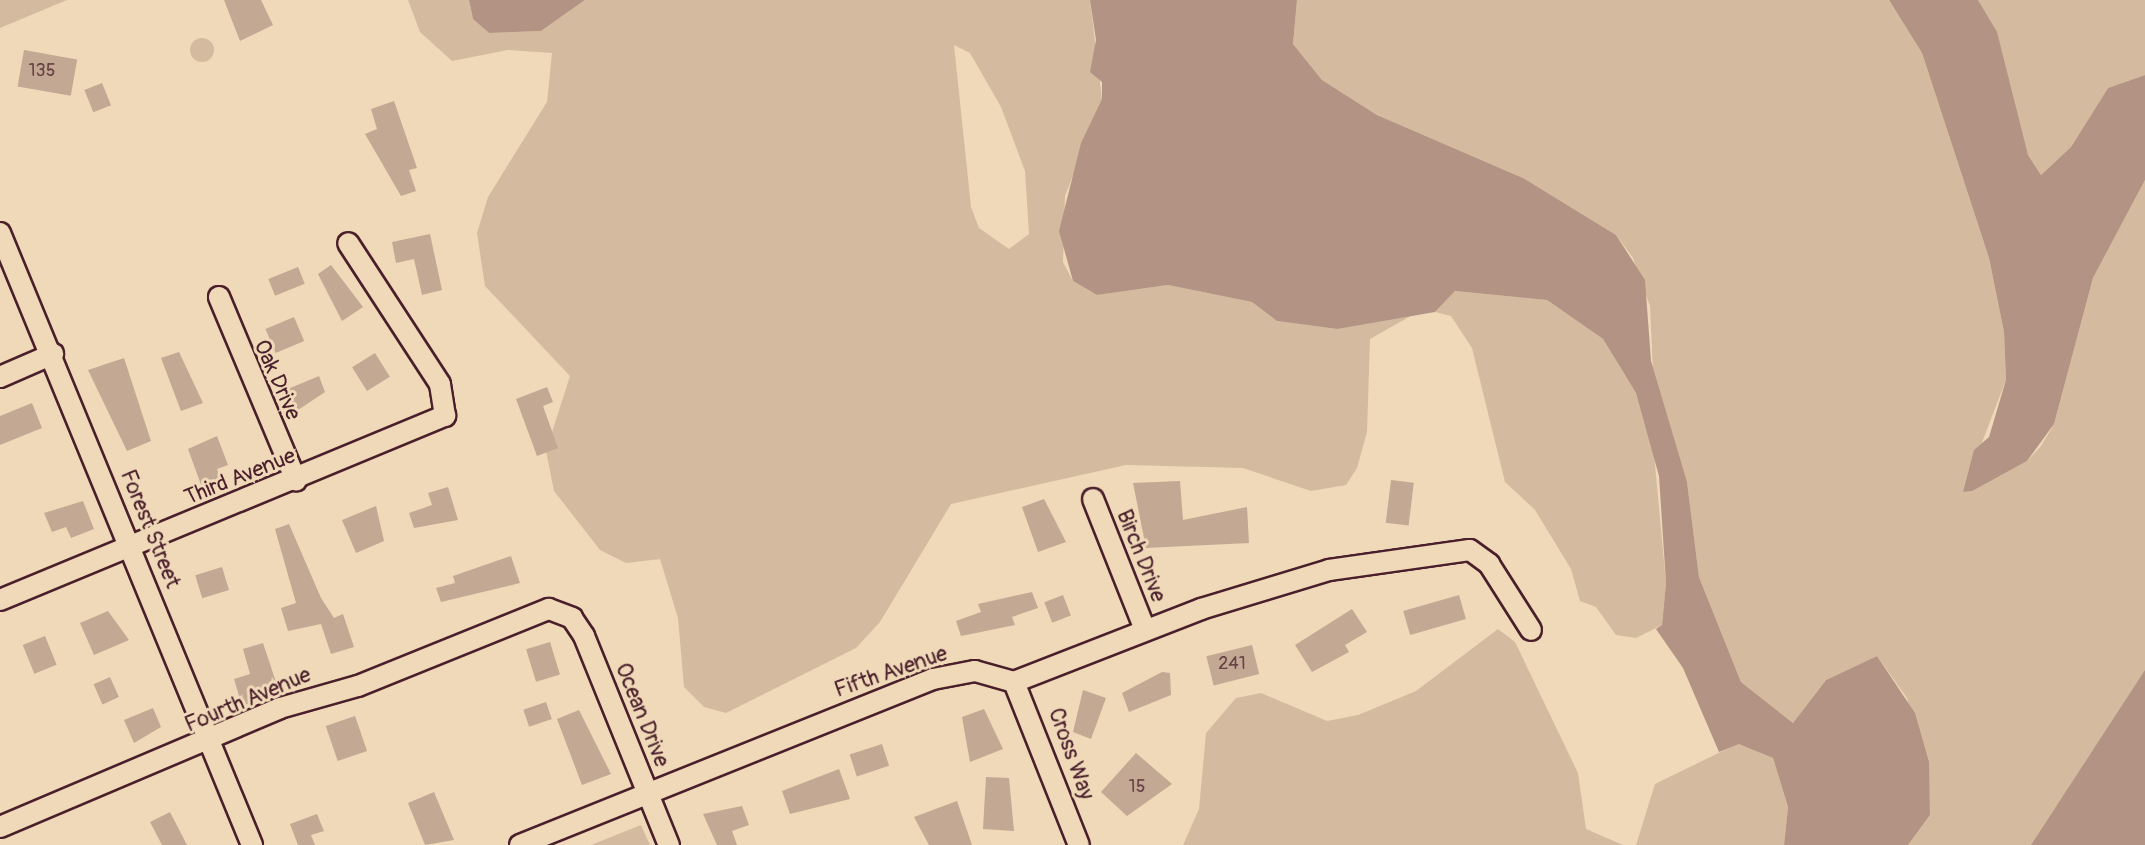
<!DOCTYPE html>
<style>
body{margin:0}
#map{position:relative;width:2145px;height:845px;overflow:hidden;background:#efd9b8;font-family:Pangolin,sans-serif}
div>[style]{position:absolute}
.green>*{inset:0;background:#d4bba0}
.round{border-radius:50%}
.water>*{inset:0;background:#b39484}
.building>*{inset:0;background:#c3a893;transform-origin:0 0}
.roads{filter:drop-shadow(2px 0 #4a1f2b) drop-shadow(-2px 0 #4a1f2b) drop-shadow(0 2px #4a1f2b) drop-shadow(0 -2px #4a1f2b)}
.minor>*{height:20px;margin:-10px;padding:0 10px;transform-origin:10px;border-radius:10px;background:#efd9b8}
span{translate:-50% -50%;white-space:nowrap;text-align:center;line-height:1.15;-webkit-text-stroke:6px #efd9b8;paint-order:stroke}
.number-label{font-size:18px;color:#684145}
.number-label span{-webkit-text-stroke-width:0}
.street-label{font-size:22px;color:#4a1f2b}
</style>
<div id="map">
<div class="green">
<div style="clip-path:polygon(0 0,67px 0,0 28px)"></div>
<div style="clip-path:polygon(evenodd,408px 0,469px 0,473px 19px,489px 33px,541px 31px,585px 0,1090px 0,1102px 99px,1065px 196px,1063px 262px,1073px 281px,1097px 295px,1168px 285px,1252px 302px,1277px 321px,1337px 329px,1416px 313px,1370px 339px,1367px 432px,1357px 468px,1346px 485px,1311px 491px,1243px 468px,1126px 465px,951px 504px,880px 622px,856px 648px,726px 713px,704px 707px,684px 687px,678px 618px,660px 559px,626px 563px,600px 550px,554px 491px,546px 451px,570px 376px,485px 286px,477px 233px,488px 197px,547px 102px,552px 53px,508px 50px,452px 61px,420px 32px,408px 0,954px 45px,970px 53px,1001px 107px,1025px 171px,1029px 234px,1009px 249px,979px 228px,971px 207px,954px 45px)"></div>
<div style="clip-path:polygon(1297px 0,1889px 0,1922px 53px,1989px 258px,2004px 332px,2006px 380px,1963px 492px,2027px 461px,2041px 446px,2054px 424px,2093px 278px,2145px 180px,2145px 839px,2137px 845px,1908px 845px,1930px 815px,1929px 783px,1907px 698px,1877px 656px,1826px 680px,1793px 723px,1741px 682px,1699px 577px,1687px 483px,1653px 373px,1650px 306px,1633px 258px,1616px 235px,1523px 178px,1377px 115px,1322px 80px,1293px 44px)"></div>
<div style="clip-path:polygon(1978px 0,2145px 0,2145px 75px,2108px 88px,2071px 147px,2041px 175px,2028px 155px)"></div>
<div class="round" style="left:190px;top:38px;width:24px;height:24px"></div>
<div style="clip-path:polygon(1455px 291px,1547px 300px,1603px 339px,1636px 393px,1653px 443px,1666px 583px,1662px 625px,1636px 638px,1616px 635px,1596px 607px,1580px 601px,1571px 569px,1535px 510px,1505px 482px,1472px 348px,1451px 316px,1435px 312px)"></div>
<div style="clip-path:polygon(1498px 629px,1515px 642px,1578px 773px,1586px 829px,1623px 845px,1183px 845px,1199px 809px,1206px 733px,1236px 698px,1261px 693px,1327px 721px,1358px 715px,1416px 691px)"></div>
<div style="clip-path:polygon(1739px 743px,1773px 758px,1788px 807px,1784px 845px,1636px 845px,1655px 784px)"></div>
<div style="clip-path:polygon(641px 825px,650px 845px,591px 845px)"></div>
</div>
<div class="water">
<div style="clip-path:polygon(469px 0,585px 0,541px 31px,489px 33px,473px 19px)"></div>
<div style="clip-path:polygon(1090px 0,1297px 0,1293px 44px,1322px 80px,1377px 115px,1523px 178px,1616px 235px,1645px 280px,1651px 361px,1687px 482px,1699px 577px,1741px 682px,1793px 723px,1826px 680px,1877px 656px,1915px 713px,1929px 762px,1930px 815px,1908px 845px,1784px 845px,1788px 807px,1773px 758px,1739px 744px,1719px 752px,1683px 668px,1656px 629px,1662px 625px,1666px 583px,1659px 476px,1636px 393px,1603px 339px,1547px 300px,1455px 291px,1435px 312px,1337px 329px,1277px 321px,1252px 302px,1168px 285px,1097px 295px,1073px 281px,1059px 231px,1081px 143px,1102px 99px,1102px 82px,1090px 72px,1096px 40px)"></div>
<div style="clip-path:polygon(1889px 0,1978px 0,1997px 32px,2028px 155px,2041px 175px,2071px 147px,2108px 88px,2145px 75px,2145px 180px,2093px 278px,2054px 424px,2027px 461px,1972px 491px,1963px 492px,1974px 450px,1989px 437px,2006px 380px,2004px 332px,1989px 258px,1922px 53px)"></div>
<div style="clip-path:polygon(2145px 670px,2145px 845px,2031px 845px)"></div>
</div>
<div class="building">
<div style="clip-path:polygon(224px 0,261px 0,273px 25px,240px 41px)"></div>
<div style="left:24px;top:50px;width:54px;height:37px;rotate:10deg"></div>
<div style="left:102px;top:83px;width:24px;height:19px;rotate:68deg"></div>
<div style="clip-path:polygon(394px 101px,417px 168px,409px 170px,416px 191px,401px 196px,365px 134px,377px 129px,371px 109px)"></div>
<div style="clip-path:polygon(430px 234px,442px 290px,422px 295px,414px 259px,396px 263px,392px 242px)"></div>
<div style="clip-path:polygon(331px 265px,363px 307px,342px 321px,318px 274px)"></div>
<div style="left:298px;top:267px;width:18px;height:32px;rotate:68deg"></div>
<div style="left:294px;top:317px;width:26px;height:31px;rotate:67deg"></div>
<div style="clip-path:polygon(179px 352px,203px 403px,181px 411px,161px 358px)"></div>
<div style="left:375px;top:353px;width:28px;height:27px;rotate:58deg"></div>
<div style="clip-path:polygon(124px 358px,151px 441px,127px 451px,88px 370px)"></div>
<div style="clip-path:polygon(319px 376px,325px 392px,292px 414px,283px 391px)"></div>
<div style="clip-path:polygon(547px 387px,553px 402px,543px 406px,558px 448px,537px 456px,516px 399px)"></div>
<div style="clip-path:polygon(32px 403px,42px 428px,0 445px,0 416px)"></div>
<div style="clip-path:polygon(217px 436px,228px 465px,217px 469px,223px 486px,204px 493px,188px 449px)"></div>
<div style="left:1391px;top:480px;width:23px;height:43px;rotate:7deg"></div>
<div style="clip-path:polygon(1180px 481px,1183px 520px,1247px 507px,1249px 543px,1146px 548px,1133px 483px)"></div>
<div style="clip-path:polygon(448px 487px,458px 520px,414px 528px,409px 513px,432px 505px,428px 493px)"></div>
<div style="clip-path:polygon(1044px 499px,1066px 542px,1038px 552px,1022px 507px)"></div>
<div style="clip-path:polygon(83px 501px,94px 529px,71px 538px,66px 527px,52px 532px,44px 513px)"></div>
<div style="clip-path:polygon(376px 506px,384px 541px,356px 553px,342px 520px)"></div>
<div style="clip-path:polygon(289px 524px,321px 598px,334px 618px,343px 614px,354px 647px,331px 654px,321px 624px,288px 631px,281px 608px,296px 603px,275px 529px)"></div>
<div style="clip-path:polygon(511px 556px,520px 583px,441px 602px,436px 588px,455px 583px,453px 576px)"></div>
<div style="left:222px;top:567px;width:24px;height:28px;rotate:73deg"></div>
<div style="clip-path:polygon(1032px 592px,1038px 608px,1012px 617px,1015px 625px,961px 636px,956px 621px,981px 612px,978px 604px)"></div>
<div style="left:1063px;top:595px;width:22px;height:20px;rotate:69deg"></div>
<div style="left:1459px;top:595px;width:25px;height:58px;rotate:74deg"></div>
<div style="clip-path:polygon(1352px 609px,1367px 632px,1345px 645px,1349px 652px,1312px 672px,1295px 645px)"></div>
<div style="clip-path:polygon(108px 611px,129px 640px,94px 655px,80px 623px)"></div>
<div style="left:45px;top:636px;width:31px;height:24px;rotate:68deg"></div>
<div style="left:550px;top:642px;width:34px;height:25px;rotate:73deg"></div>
<div style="clip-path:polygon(263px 643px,280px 694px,242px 706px,234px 679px,250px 674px,243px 649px)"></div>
<div style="left:1252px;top:645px;width:30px;height:47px;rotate:76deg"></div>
<div style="clip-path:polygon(1162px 672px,1170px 673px,1171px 695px,1129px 712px,1122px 693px)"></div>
<div style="left:110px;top:677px;width:22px;height:18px;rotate:66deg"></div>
<div style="clip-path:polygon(1083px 690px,1106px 698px,1091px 739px,1073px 732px)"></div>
<div style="left:546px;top:702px;width:18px;height:24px;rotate:71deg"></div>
<div style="clip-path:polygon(153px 708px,161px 727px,134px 743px,124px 720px)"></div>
<div style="clip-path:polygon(984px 709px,1003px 749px,970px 762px,962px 717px)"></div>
<div style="clip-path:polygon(579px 710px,611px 774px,582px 785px,557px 719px)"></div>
<div style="left:355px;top:716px;width:37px;height:31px;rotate:71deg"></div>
<div style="left:882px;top:744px;width:23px;height:34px;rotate:72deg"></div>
<div style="clip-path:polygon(1136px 753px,1172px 784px,1127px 816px,1101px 792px)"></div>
<div style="clip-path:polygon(839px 769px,850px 799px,790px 814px,782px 791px)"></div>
<div style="clip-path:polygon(986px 777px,1009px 778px,1014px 831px,983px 829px)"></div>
<div style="clip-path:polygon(434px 792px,454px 840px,425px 845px,408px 803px)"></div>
<div style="clip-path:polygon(957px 801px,972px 845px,929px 845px,914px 817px)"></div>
<div style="clip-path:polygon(742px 806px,749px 825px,732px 831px,737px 845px,717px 845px,703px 814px)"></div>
<div style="clip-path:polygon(170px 812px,187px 845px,162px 845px,150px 822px)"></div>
<div style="clip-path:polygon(317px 814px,324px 831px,311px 835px,315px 845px,298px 845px,290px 824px)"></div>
</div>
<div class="roads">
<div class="minor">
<div style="left:0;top:233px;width:662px;rotate:67.62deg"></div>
<div style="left:219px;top:297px;width:199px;rotate:67.2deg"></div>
<div style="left:0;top:377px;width:58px;rotate:-23.5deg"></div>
<div style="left:1093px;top:499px;width:141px;rotate:68.3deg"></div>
<div style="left:0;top:600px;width:482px;rotate:-22.5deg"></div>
<div style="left:445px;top:416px;width:32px;rotate:-99deg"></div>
<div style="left:440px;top:384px;width:168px;rotate:-123.1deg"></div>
<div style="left:1014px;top:682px;width:175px;rotate:68.3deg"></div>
<div style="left:0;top:827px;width:304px;rotate:-23deg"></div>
<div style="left:280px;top:708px;width:81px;rotate:-15.8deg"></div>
<div style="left:358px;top:686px;width:206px;rotate:-22deg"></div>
<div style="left:549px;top:609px;width:25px;rotate:21deg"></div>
<div style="left:572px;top:618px;width:22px;rotate:56deg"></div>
<div style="left:584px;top:636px;width:226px;rotate:67.9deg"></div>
<div style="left:520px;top:845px;width:445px;rotate:-21.9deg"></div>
<div style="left:933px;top:679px;width:43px;rotate:-10.8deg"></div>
<div style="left:975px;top:671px;width:41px;rotate:15.8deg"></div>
<div style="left:1014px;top:682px;width:201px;rotate:-21.3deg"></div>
<div style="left:1201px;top:609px;width:134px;rotate:-16.9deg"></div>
<div style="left:1329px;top:570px;width:142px;rotate:-8.1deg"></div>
<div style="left:1470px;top:550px;width:24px;rotate:36deg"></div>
<div style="left:1489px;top:564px;width:78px;rotate:57.5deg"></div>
</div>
</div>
<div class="number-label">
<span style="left:42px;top:71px">135</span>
<span style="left:1232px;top:664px">241</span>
<span style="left:1137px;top:787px">15</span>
</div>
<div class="street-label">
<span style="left:277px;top:380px;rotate:66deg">Oak Drive</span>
<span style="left:240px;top:477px;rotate:-22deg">Third Avenue</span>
<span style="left:150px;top:529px;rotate:68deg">Forest Street</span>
<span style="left:1141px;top:556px;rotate:68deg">Birch Drive</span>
<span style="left:891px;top:672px;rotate:-19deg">Fifth Avenue</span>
<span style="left:248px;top:700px;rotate:-23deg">Fourth Avenue</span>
<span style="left:642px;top:715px;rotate:68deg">Ocean Drive</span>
<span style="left:1071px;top:754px;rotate:70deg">Cross Way</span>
</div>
</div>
